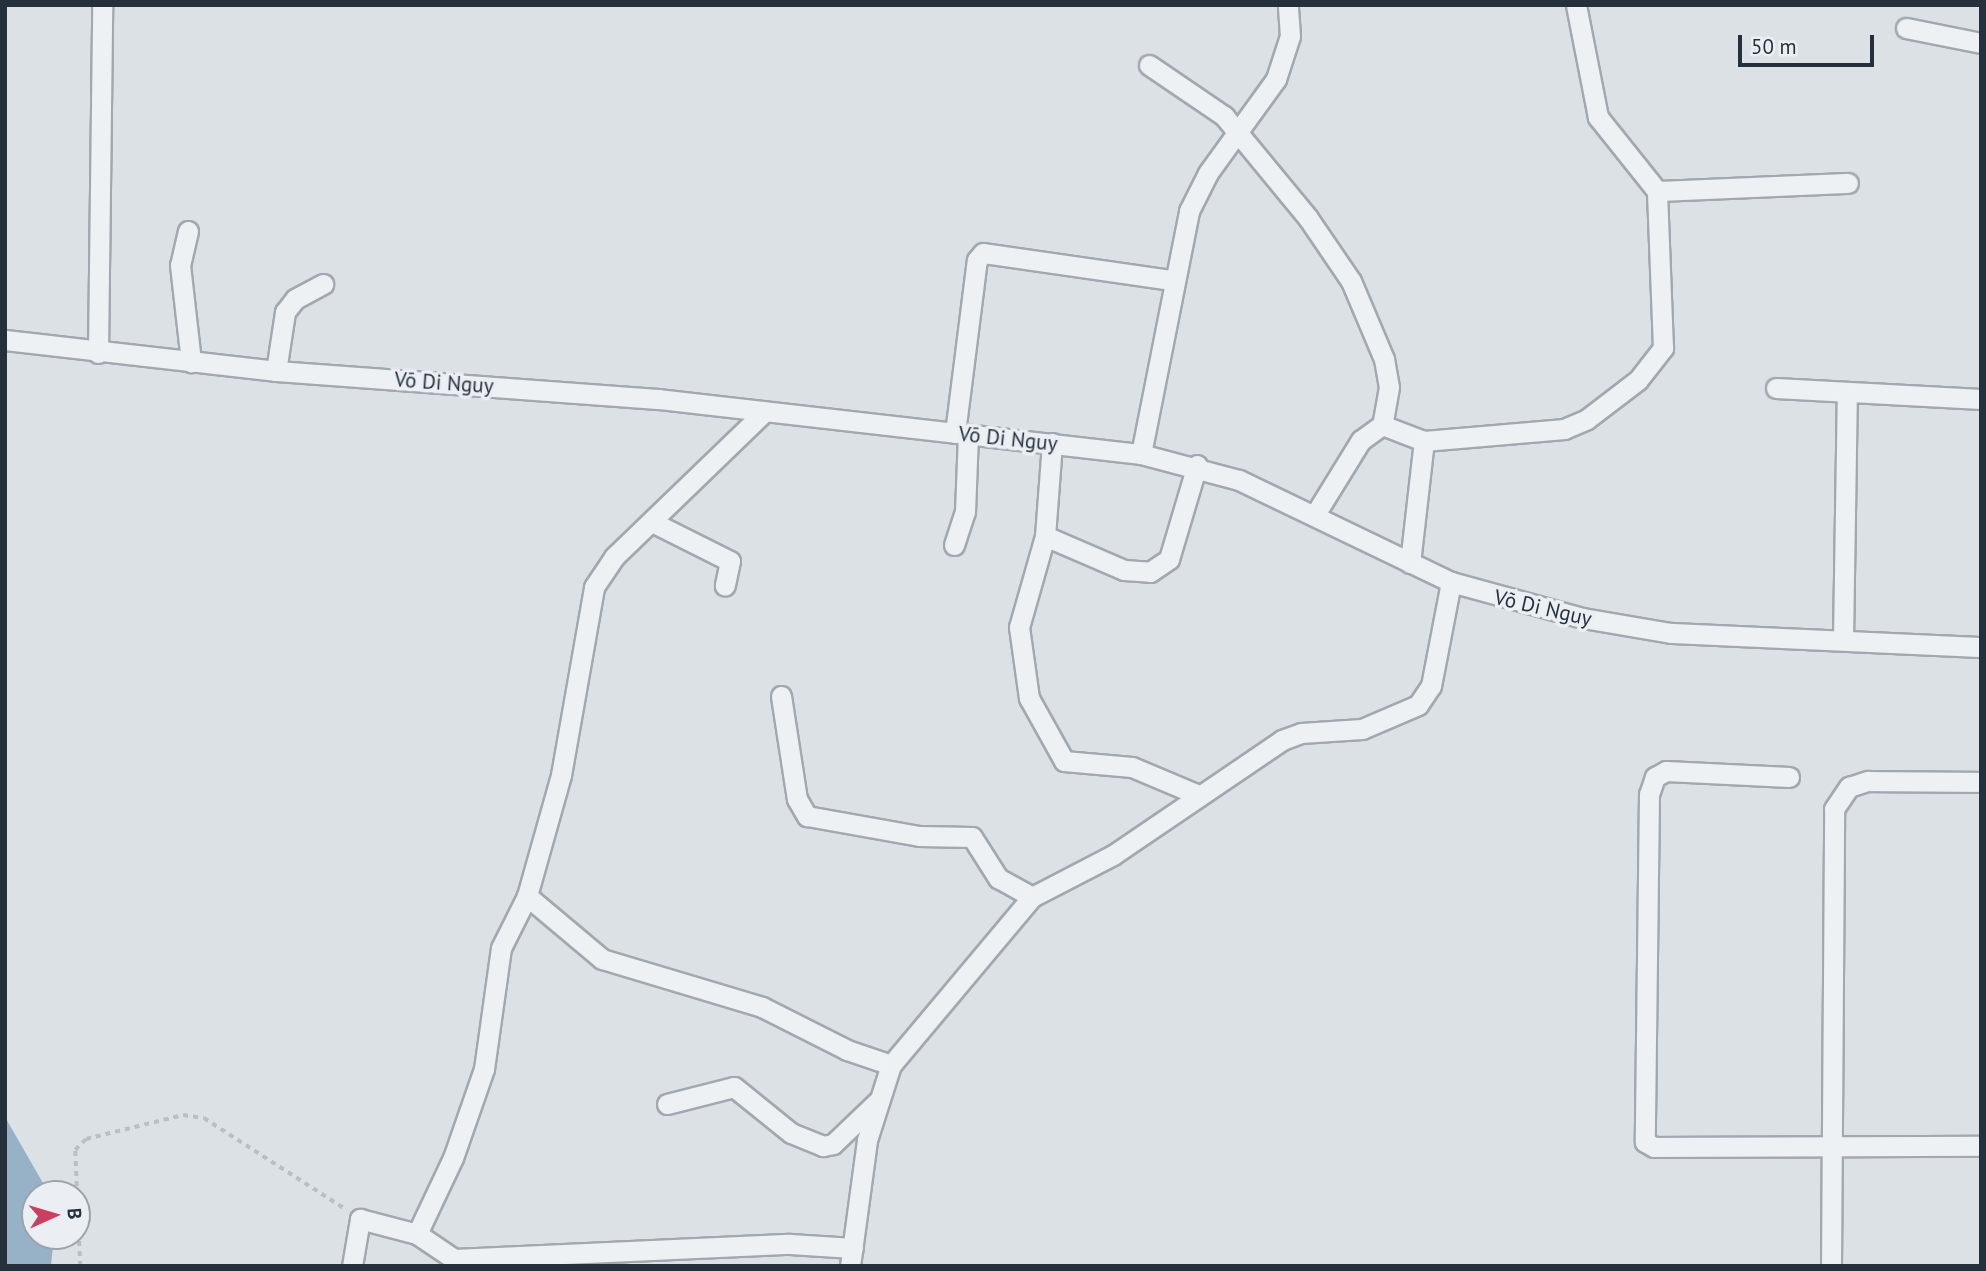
<!DOCTYPE html>
<meta charset="utf-8">
<style>
body{margin:0}
#map{position:relative;width:1986px;height:1271px;overflow:hidden;background:#dce1e6;font-family:"PT Sans",sans-serif}
div>[style]{position:absolute}
.water>*{inset:0;background:#97b1c6}
.path>*{height:3.5px;margin-top:-1.75px;transform-origin:0;background:repeating-linear-gradient(90deg,#babfc4 0 5px,transparent 0 10px)}
.roads{filter:drop-shadow(2px 0 #a2a8b0) drop-shadow(-2px 0 #a2a8b0) drop-shadow(0 2px #a2a8b0) drop-shadow(0 -2px #a2a8b0)}
.minor>*{height:19px;margin:-9.5px;padding:0 9.5px;transform-origin:9.5px;border-radius:9.5px;background:#eef1f4}
span{translate:-50% -50%;white-space:nowrap;text-align:center;line-height:1.15;-webkit-text-stroke:7px #ebeff4;paint-order:stroke}
.street-label{font-size:21px;color:#26303c}
.frame{position:absolute;inset:0;border:7px solid #26303c;pointer-events:none}
.north{position:absolute;left:21px;top:1180px;width:70px;height:70px;box-sizing:border-box;background:#ebeff4;border:2px solid #9ca3aa;border-radius:50%;rotate:86deg;font-size:19px;font-weight:700;line-height:28px;text-align:center;color:#26303c}
.north::after{content:'';display:block;margin:auto;width:24px;height:32px;background:#cb4061;clip-path:polygon(50% 0,100% 100%,50% 72%,0 100%)}
.scale{position:absolute;left:1738px;top:35px;width:136px;height:32px;box-sizing:border-box;border:4px solid #26303c;border-top:0;padding-left:9px;font-size:21px;line-height:24px;white-space:nowrap;color:#26303c;-webkit-text-stroke:5px #ebeff4;paint-order:stroke}
</style>
<div id="map">
<div class="water">
<div style="clip-path:polygon(5px 1117px,47px 1190px,48px 1194px,35px 1194px,35px 1236px,54px 1236px,51px 1266px,5px 1266px)"></div>
</div>
<div class="path">
<div style="left:80px;top:1266px;width:116px;rotate:-92.5deg"></div>
<div style="left:75px;top:1150px;width:16px;rotate:-45deg"></div>
<div style="left:86px;top:1139px;width:100px;rotate:-13.9deg"></div>
<div style="left:183px;top:1115px;width:21px;rotate:8deg"></div>
<div style="left:204px;top:1118px;width:170px;rotate:32.8deg"></div>
</div>
<div class="roads">
<div class="minor">
<div style="left:1906px;top:28px;width:76px;rotate:11.3deg"></div>
<div style="left:1149px;top:65px;width:91px;rotate:34.2deg"></div>
<div style="left:1224px;top:116px;width:132px;rotate:50.5deg"></div>
<div style="left:1308px;top:218px;width:76px;rotate:55.7deg"></div>
<div style="left:1351px;top:281px;width:85px;rotate:67.1deg"></div>
<div style="left:1384px;top:359px;width:28px;rotate:80deg"></div>
<div style="left:1389px;top:387px;width:39px;rotate:100deg"></div>
<div style="left:1382px;top:425px;width:26px;rotate:144deg"></div>
<div style="left:1361px;top:440px;width:89px;rotate:121.7deg"></div>
<div style="left:1657px;top:191px;width:191px;rotate:-2.4deg"></div>
<div style="left:188px;top:231px;width:35px;rotate:103deg"></div>
<div style="left:180px;top:265px;width:98px;rotate:83.5deg"></div>
<div style="left:5px;top:340px;width:273px;rotate:6.5deg"></div>
<div style="left:276px;top:371px;width:383px;rotate:4.2deg"></div>
<div style="left:658px;top:399px;width:486px;rotate:6.5deg"></div>
<div style="left:1141px;top:454px;width:101px;rotate:14.9deg"></div>
<div style="left:1239px;top:480px;width:235px;rotate:25.7deg"></div>
<div style="left:1451px;top:582px;width:137px;rotate:15.3deg"></div>
<div style="left:1583px;top:618px;width:89px;rotate:9.7deg"></div>
<div style="left:1671px;top:633px;width:310px;rotate:2.6deg"></div>
<div style="left:98px;top:353px;width:348px;rotate:-89.3deg"></div>
<div style="left:276px;top:371px;width:60px;rotate:-81.3deg"></div>
<div style="left:285px;top:312px;width:16px;rotate:-52deg"></div>
<div style="left:295px;top:299px;width:32px;rotate:-28deg"></div>
<div style="left:1776px;top:388px;width:205px;rotate:3.1deg"></div>
<div style="left:1382px;top:425px;width:45px;rotate:20.9deg"></div>
<div style="left:1424px;top:441px;width:141px;rotate:-4.9deg"></div>
<div style="left:1564px;top:429px;width:25px;rotate:-23deg"></div>
<div style="left:1587px;top:419px;width:64px;rotate:-37.4deg"></div>
<div style="left:1638px;top:380px;width:41px;rotate:-52deg"></div>
<div style="left:1663px;top:348px;width:157px;rotate:-92.2deg"></div>
<div style="left:1657px;top:191px;width:95px;rotate:-128.6deg"></div>
<div style="left:1598px;top:117px;width:114px;rotate:-101.1deg"></div>
<div style="left:955px;top:433px;width:174px;rotate:-82.8deg"></div>
<div style="left:977px;top:260px;width:9px;rotate:-49deg"></div>
<div style="left:983px;top:253px;width:190px;rotate:8.2deg"></div>
<div style="left:1052px;top:443px;width:93px;rotate:94.3deg"></div>
<div style="left:1045px;top:536px;width:95px;rotate:105.9deg"></div>
<div style="left:1019px;top:627px;width:72px;rotate:82deg"></div>
<div style="left:1029px;top:698px;width:72px;rotate:60.9deg"></div>
<div style="left:1064px;top:761px;width:68px;rotate:5deg"></div>
<div style="left:1132px;top:767px;width:69px;rotate:22.9deg"></div>
<div style="left:1141px;top:454px;width:248px;rotate:-78.8deg"></div>
<div style="left:1189px;top:211px;width:42px;rotate:-63.4deg"></div>
<div style="left:1208px;top:173px;width:116px;rotate:-54.1deg"></div>
<div style="left:1276px;top:79px;width:45px;rotate:-72deg"></div>
<div style="left:1290px;top:36px;width:31px;rotate:-94deg"></div>
<div style="left:652px;top:522px;width:87px;rotate:26.6deg"></div>
<div style="left:730px;top:561px;width:25px;rotate:102deg"></div>
<div style="left:1045px;top:536px;width:86px;rotate:23.3deg"></div>
<div style="left:1124px;top:570px;width:26px;rotate:4deg"></div>
<div style="left:1150px;top:572px;width:23px;rotate:-34deg"></div>
<div style="left:1169px;top:559px;width:98px;rotate:-73.4deg"></div>
<div style="left:954px;top:545px;width:35px;rotate:-72deg"></div>
<div style="left:965px;top:512px;width:77px;rotate:-87.8deg"></div>
<div style="left:1410px;top:563px;width:123px;rotate:-83.5deg"></div>
<div style="left:1843px;top:640px;width:246px;rotate:-89.1deg"></div>
<div style="left:781px;top:696px;width:104px;rotate:81.2deg"></div>
<div style="left:797px;top:799px;width:20px;rotate:60deg"></div>
<div style="left:807px;top:816px;width:114px;rotate:10.1deg"></div>
<div style="left:919px;top:836px;width:53px;rotate:1.1deg"></div>
<div style="left:972px;top:837px;width:49px;rotate:57.6deg"></div>
<div style="left:998px;top:878px;width:39px;rotate:29deg"></div>
<div style="left:1789px;top:777px;width:123px;rotate:-177.2deg"></div>
<div style="left:1666px;top:771px;width:13px;rotate:151deg"></div>
<div style="left:1655px;top:777px;width:18px;rotate:109deg"></div>
<div style="left:1649px;top:794px;width:348px;rotate:90.7deg"></div>
<div style="left:1645px;top:1142px;width:10px;rotate:29deg"></div>
<div style="left:1654px;top:1147px;width:327px;rotate:-0.2deg"></div>
<div style="left:527px;top:896px;width:98px;rotate:40deg"></div>
<div style="left:602px;top:959px;width:167px;rotate:16.7deg"></div>
<div style="left:762px;top:1007px;width:95px;rotate:26.8deg"></div>
<div style="left:847px;top:1050px;width:46px;rotate:18.8deg"></div>
<div style="left:667px;top:1104px;width:69px;rotate:-14.2deg"></div>
<div style="left:734px;top:1087px;width:73px;rotate:38.9deg"></div>
<div style="left:791px;top:1133px;width:35px;rotate:22deg"></div>
<div style="left:823px;top:1146px;width:10px;rotate:-11deg"></div>
<div style="left:833px;top:1144px;width:64px;rotate:-43.7deg"></div>
<div style="left:417px;top:1234px;width:84px;rotate:-64.7deg"></div>
<div style="left:453px;top:1158px;width:94px;rotate:-70.8deg"></div>
<div style="left:484px;top:1069px;width:122px;rotate:-82deg"></div>
<div style="left:501px;top:948px;width:58px;rotate:-63.4deg"></div>
<div style="left:527px;top:896px;width:126px;rotate:-74.3deg"></div>
<div style="left:561px;top:775px;width:191px;rotate:-80deg"></div>
<div style="left:594px;top:587px;width:36px;rotate:-56deg"></div>
<div style="left:614px;top:557px;width:209px;rotate:-44deg"></div>
<div style="left:352px;top:1266px;width:48px;rotate:-80.3deg"></div>
<div style="left:360px;top:1219px;width:59px;rotate:14.7deg"></div>
<div style="left:417px;top:1234px;width:45px;rotate:34deg"></div>
<div style="left:454px;top:1259px;width:336px;rotate:-2.6deg"></div>
<div style="left:790px;top:1244px;width:63px;rotate:3.6deg"></div>
<div style="left:850px;top:1266px;width:127px;rotate:-82.3deg"></div>
<div style="left:867px;top:1140px;width:79px;rotate:-72.3deg"></div>
<div style="left:891px;top:1065px;width:219px;rotate:-50deg"></div>
<div style="left:1032px;top:897px;width:91px;rotate:-27.4deg"></div>
<div style="left:1113px;top:855px;width:204px;rotate:-34.2deg"></div>
<div style="left:1282px;top:740px;width:20px;rotate:-20deg"></div>
<div style="left:1301px;top:733px;width:61px;rotate:-3.8deg"></div>
<div style="left:1362px;top:729px;width:61px;rotate:-23.2deg"></div>
<div style="left:1418px;top:705px;width:23px;rotate:-56deg"></div>
<div style="left:1431px;top:686px;width:106px;rotate:-79.1deg"></div>
<div style="left:1831px;top:1266px;width:457px;rotate:-89.6deg"></div>
<div style="left:1834px;top:809px;width:27px;rotate:-56deg"></div>
<div style="left:1849px;top:787px;width:20px;rotate:-18deg"></div>
<div style="left:1868px;top:781px;width:113px;rotate:0.5deg"></div>
</div>
</div>
<div class="street-label">
<span style="left:444px;top:383px;rotate:4deg">Võ Di Nguy</span>
<span style="left:1008px;top:439px;rotate:6deg">Võ Di Nguy</span>
<span style="left:1543px;top:608px;rotate:13deg">Võ Di Nguy</span>
</div>
<div class="frame"></div>
<div class="north">B</div>
<div class="scale">50 m</div>
</div>
